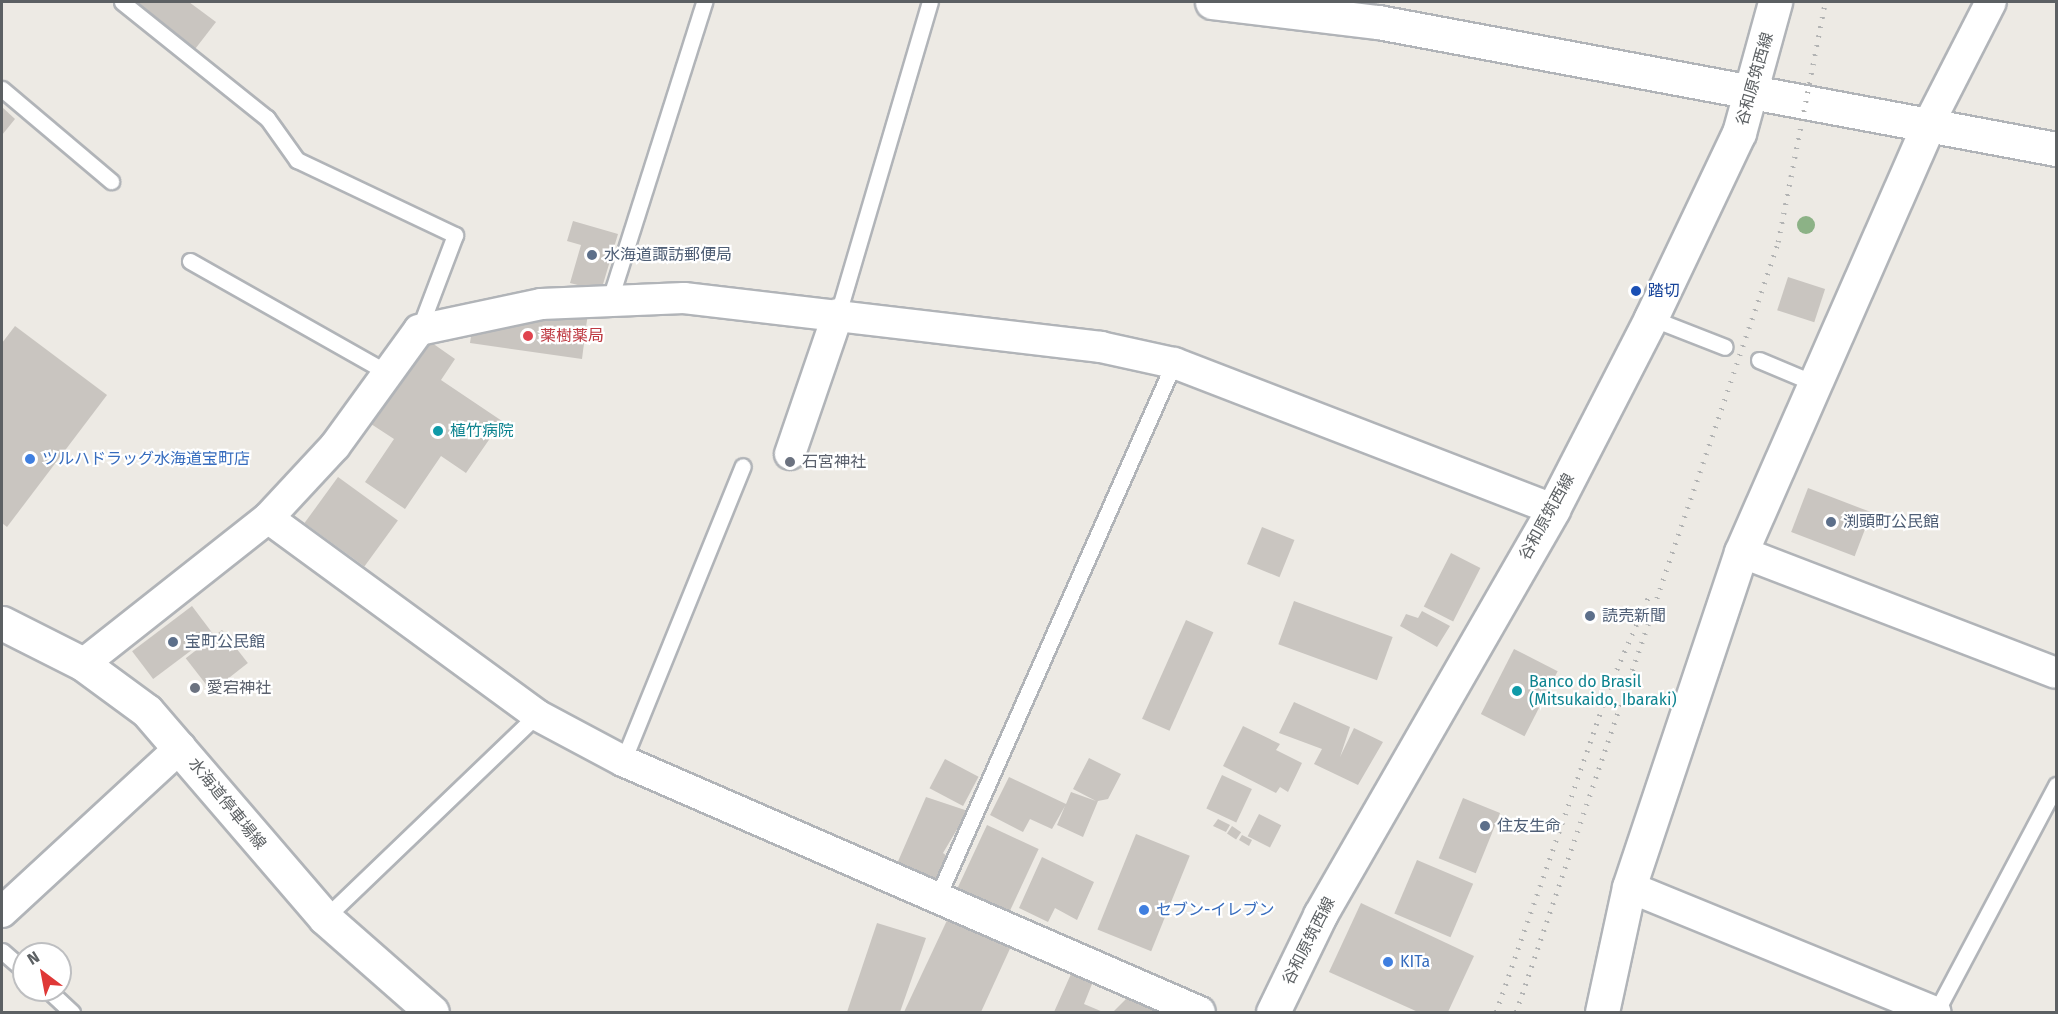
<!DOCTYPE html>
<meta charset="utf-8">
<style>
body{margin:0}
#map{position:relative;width:2058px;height:1014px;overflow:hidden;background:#edeae4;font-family:"Fira Sans","Noto Sans JP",sans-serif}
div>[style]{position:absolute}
.building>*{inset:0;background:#c9c5c0;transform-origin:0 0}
.roads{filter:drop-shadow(2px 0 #b1b4b8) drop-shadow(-2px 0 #b1b4b8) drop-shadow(0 2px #b1b4b8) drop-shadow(0 -2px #b1b4b8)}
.service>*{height:15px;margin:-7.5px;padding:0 7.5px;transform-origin:7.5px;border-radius:7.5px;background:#fff}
.minor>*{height:30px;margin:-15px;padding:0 15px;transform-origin:15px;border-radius:15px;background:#fff}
.tertiary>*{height:33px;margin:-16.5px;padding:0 16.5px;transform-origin:16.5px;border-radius:16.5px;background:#fff}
.secondary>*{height:33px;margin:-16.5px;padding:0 16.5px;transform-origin:16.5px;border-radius:16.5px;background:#fff}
.rail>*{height:4.5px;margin-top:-2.25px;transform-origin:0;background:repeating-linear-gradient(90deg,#b2b3b3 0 1.5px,transparent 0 9.5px)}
.trees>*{width:18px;height:18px;margin:-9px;border-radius:50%;background:#8cb286}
.dots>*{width:16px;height:16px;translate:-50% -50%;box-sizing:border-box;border:3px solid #fff;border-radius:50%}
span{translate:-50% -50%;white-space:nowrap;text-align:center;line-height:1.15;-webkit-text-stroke:4.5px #fff;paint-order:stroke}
.street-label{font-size:16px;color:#5c6063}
.service-label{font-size:16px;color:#4e5e75}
.left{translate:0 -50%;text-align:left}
.transit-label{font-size:16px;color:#164399}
.health-label{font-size:16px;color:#be3a42}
.culture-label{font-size:16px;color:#0d838f}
.shop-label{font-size:16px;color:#366cbe}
.worship-label{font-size:16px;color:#5b616d}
.frame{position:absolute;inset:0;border:3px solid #5c6063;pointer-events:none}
.north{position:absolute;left:12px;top:942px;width:60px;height:60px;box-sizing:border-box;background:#fff;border:2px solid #bebfc1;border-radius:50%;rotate:328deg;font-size:16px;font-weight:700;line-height:24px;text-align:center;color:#5c6063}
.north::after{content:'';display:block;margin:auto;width:21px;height:27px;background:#df3837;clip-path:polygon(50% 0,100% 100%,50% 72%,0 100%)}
</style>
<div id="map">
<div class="building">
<div style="clip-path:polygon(129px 2px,189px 2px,216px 22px,192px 53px)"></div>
<div style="clip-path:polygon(2px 107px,15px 119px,2px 135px)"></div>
<div style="clip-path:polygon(573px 221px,618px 234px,601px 291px,570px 283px,581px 245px,567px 241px)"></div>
<div style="left:1788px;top:277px;width:39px;height:35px;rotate:18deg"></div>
<div style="clip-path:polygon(588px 312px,582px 359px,470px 343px,472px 330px)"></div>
<div style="clip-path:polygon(15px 326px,107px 395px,7px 527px,2px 523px,2px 343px)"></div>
<div style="clip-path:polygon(425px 338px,455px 359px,441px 380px,502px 421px,466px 473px,441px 456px,405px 509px,365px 482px,394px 439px,368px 422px)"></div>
<div style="left:338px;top:477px;width:74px;height:57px;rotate:36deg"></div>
<div style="left:1808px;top:488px;width:68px;height:47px;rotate:21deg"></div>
<div style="left:1262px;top:527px;width:35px;height:40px;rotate:22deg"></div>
<div style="left:1451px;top:553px;width:33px;height:60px;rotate:27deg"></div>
<div style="left:1294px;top:601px;width:105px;height:46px;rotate:20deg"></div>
<div style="left:192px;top:606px;width:35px;height:75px;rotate:53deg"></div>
<div style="clip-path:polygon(1422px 611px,1450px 626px,1437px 647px,1400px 626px,1406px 614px,1418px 618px)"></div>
<div style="left:1186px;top:620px;width:30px;height:108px;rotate:24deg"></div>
<div style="left:222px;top:630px;width:42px;height:46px;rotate:52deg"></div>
<div style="left:1514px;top:649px;width:49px;height:73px;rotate:27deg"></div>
<div style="clip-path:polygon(1294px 702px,1350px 727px,1340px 757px,1354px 728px,1383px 742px,1358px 785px,1314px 764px,1322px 749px,1279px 733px)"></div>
<div style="clip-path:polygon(1243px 726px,1280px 744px,1276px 750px,1302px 763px,1288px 792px,1280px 787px,1276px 793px,1223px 766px)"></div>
<div style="clip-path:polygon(1089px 758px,1121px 774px,1108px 799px,1098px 801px,1083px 837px,1057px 825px,1065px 806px,1052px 829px,1030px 819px,1023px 832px,990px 815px,1009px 777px,1066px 804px,1071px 792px,1096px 801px,1073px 789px)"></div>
<div style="left:945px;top:759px;width:38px;height:33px;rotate:28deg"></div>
<div style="left:1222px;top:775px;width:33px;height:37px;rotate:25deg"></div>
<div style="clip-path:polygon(926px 797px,968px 811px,943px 853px,947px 856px,936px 885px,896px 866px)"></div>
<div style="left:1463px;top:798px;width:40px;height:65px;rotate:22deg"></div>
<div style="left:1259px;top:814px;width:25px;height:25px;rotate:27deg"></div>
<div style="clip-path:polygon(1218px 819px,1230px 825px,1226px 832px,1213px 826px)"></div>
<div style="left:987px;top:825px;width:57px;height:74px;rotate:25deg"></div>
<div style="left:1232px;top:826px;width:11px;height:9px;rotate:34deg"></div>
<div style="left:1136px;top:834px;width:58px;height:103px;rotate:22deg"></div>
<div style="clip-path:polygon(1242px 835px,1252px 840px,1249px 846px,1239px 840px)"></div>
<div style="clip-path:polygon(1042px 857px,1094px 882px,1077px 920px,1055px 908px,1048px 922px,1019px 908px)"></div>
<div style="left:1417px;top:860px;width:61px;height:58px;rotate:23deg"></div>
<div style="clip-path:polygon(1361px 903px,1474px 956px,1448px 1012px,1418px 1012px,1329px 972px)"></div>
<div style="clip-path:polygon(950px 914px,1013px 942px,981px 1012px,904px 1012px)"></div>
<div style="clip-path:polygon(877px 923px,926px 938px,900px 1012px,847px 1012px)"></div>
<div style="clip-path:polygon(1071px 974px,1092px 984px,1084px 1004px,1103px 1012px,1054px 1012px)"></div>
<div style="clip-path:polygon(1127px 998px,1164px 1012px,1113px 1012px)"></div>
</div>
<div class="roads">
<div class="service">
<div style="left:122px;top:2px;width:186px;rotate:38.7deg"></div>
<div style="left:267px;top:118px;width:52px;rotate:54.5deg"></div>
<div style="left:297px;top:160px;width:175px;rotate:25.4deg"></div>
<div style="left:455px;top:235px;width:102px;rotate:110.8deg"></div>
<div style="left:2px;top:89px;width:143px;rotate:40.2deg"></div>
<div style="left:190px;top:261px;width:225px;rotate:29.5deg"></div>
<div style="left:610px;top:299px;width:312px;rotate:-72.4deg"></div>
<div style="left:838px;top:314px;width:325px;rotate:-73.6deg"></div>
<div style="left:1651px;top:318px;width:79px;rotate:21.4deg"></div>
<div style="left:1759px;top:360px;width:62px;rotate:22.8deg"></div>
<div style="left:623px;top:761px;width:318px;rotate:-67.9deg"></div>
<div style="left:938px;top:896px;width:583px;rotate:-66.12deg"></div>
<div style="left:325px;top:918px;width:294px;rotate:-43.8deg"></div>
<div style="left:2px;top:951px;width:29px;rotate:41deg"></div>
<div style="left:48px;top:990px;width:33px;rotate:43deg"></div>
<div style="left:1936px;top:1012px;width:257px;rotate:-62.1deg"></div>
</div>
<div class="minor">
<div style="left:1928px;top:125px;width:138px;rotate:-62.9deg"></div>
<div style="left:790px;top:454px;width:148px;rotate:-71.1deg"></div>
<div style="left:268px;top:518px;width:333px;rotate:36.2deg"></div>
<div style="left:537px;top:715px;width:98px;rotate:28.1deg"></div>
<div style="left:623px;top:761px;width:629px;rotate:23.51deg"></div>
<div style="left:1741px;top:552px;width:337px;rotate:21deg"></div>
<div style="left:83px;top:664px;width:236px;rotate:-38.3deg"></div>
<div style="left:268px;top:518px;width:98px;rotate:-47.1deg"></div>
<div style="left:335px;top:446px;width:143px;rotate:-54.1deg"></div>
<div style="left:419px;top:330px;width:125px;rotate:-12deg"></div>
<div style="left:541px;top:304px;width:143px;rotate:-2.4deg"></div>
<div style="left:684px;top:298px;width:420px;rotate:6.7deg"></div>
<div style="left:1101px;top:347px;width:75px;rotate:12.4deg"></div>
<div style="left:1174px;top:363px;width:406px;rotate:21.1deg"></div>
<div style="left:1629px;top:887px;width:331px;rotate:22.2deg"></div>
<div style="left:2px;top:912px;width:243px;rotate:-42.7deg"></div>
</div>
<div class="tertiary">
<div style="left:1212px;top:2px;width:167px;rotate:6.9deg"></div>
<div style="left:1378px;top:22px;width:690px;rotate:10.61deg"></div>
<div style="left:1602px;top:1012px;width:128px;rotate:-77.8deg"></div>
<div style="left:1629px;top:887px;width:353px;rotate:-71.5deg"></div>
<div style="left:1741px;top:552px;width:466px;rotate:-66.3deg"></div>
</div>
<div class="secondary">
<div style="left:2px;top:623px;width:91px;rotate:26.8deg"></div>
<div style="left:83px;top:664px;width:79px;rotate:36.3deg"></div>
<div style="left:147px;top:711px;width:273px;rotate:49.3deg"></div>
<div style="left:325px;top:918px;width:142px;rotate:41.3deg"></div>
<div style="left:1273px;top:1012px;width:108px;rotate:-64.1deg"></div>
<div style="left:1320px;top:915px;width:468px;rotate:-60.1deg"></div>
<div style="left:1553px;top:509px;width:215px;rotate:-62.8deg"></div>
<div style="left:1651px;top:318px;width:205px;rotate:-64.6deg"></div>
<div style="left:1739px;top:133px;width:136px;rotate:-74.6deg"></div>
</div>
</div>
<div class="rail">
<div style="left:1496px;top:1012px;width:344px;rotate:-70.8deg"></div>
<div style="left:1609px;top:687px;width:103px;rotate:-66.4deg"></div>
<div style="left:1516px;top:1012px;width:813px;rotate:-71.21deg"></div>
<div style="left:1778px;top:242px;width:245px;rotate:-78.9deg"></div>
</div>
<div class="trees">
<div style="left:1806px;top:225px"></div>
</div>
<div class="dots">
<div style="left:592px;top:255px;background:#5c6f8a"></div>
<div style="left:1636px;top:291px;background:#1a4fb4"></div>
<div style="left:528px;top:336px;background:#e0444e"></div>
<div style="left:438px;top:431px;background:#0f9aa8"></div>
<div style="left:30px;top:459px;background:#3f7fe0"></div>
<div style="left:790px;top:462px;background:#6b7280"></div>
<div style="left:1831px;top:522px;background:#5c6f8a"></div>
<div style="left:1590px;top:616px;background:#5c6f8a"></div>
<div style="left:173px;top:642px;background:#5c6f8a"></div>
<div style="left:195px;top:688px;background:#6b7280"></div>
<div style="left:1517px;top:691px;background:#0f9aa8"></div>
<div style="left:1485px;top:826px;background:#5c6f8a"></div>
<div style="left:1144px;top:910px;background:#3f7fe0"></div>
<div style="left:1388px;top:962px;background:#3f7fe0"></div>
</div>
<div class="street-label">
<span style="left:1755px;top:79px;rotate:-74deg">谷和原筑西線</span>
<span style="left:1547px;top:517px;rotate:-61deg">谷和原筑西線</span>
<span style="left:227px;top:804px;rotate:51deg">水海道停車場線</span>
<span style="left:1309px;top:941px;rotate:-63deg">谷和原筑西線</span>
</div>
<div class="service-label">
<span class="left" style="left:604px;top:255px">水海道諏訪郵便局</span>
<span class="left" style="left:1843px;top:522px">渕頭町公民館</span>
<span class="left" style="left:1602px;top:616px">読売新聞</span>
<span class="left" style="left:185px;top:642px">宝町公民館</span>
<span class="left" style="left:1497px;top:826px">住友生命</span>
</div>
<div class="transit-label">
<span class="left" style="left:1648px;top:291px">踏切</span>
</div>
<div class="health-label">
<span class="left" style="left:540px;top:336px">薬樹薬局</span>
</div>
<div class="culture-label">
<span class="left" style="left:450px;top:431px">植竹病院</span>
<span class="left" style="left:1529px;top:691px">Banco do Brasil<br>(Mitsukaido, Ibaraki)</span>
</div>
<div class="shop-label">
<span class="left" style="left:42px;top:459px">ツルハドラッグ水海道宝町店</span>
<span class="left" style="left:1156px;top:910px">セブン-イレブン</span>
<span class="left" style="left:1400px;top:962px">KITa</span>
</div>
<div class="worship-label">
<span class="left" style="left:802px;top:462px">石宮神社</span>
<span class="left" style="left:207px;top:688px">愛宕神社</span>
</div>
<div class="frame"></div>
<div class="north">N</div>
</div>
